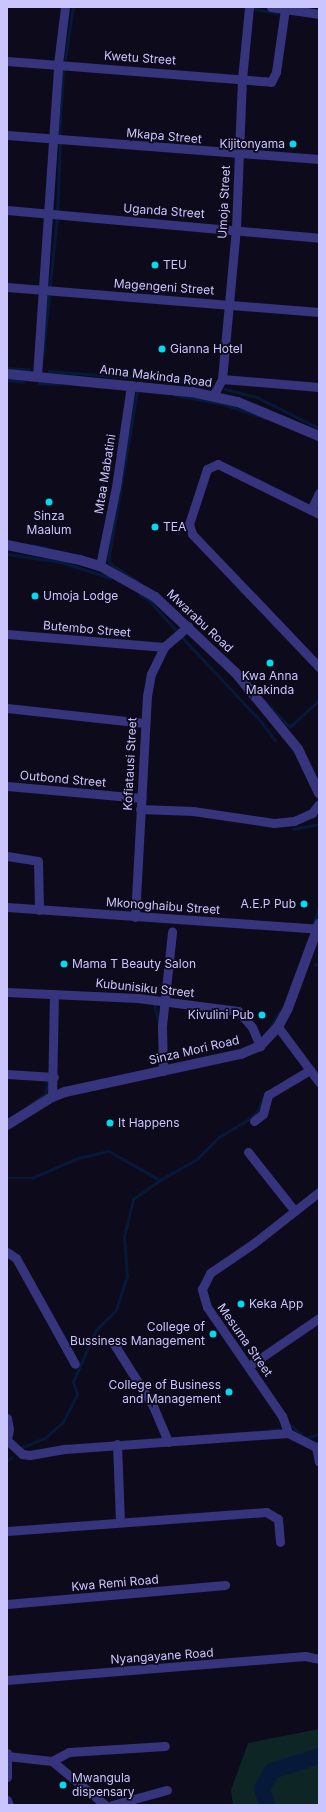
<!DOCTYPE html>
<style>
body{margin:0}
#map{position:relative;width:326px;height:1812px;overflow:hidden;background:#0d0a1b;font-family:Inter,sans-serif}
div>[style]{position:absolute}
.green>*{inset:0;background:#0d2524}
.stream>*{height:2.5px;margin:-1.25px;padding:0 1.25px;transform-origin:1.25px;border-radius:1.25px;background:#071938}
.river>*{height:16px;margin:-8px;padding:0 8px;transform-origin:8px;border-radius:8px;background:#071938}
.minor>*{height:9px;margin:-4.5px;padding:0 4.5px;transform-origin:4.5px;border-radius:4.5px;background:#35347c}
.tertiary>*{height:10px;margin:-5px;padding:0 5px;transform-origin:5px;border-radius:5px;background:#35347c}
.dots>*{width:11px;height:11px;translate:-50% -50%;box-sizing:border-box;border:2px solid #0d0a1b;border-radius:50%}
span{translate:-50% -50%;white-space:nowrap;text-align:center;line-height:1.15;-webkit-text-stroke:3.5px #0d0a1b;paint-order:stroke}
.street-label{font-size:12px;color:#cbc5ff}
.poi-label{font-size:12px;color:#cbc5ff}
.right{translate:-100% -50%;text-align:right}
.left{translate:0 -50%;text-align:left}
.frame{position:absolute;inset:0;border:8px solid #cbc5ff;pointer-events:none}
</style>
<div id="map">
<div class="green">
<div style="clip-path:polygon(319px 1729px,319px 1805px,233px 1805px,231px 1790px,248px 1743px)"></div>
</div>
<div class="stream">
<div style="left:255px;top:9px;width:22px;rotate:10deg"></div>
<div style="left:65px;top:59px;width:53px;rotate:-81.3deg"></div>
<div style="left:59px;top:137px;width:66px;rotate:-86.5deg"></div>
<div style="left:43px;top:354px;width:140px;rotate:-84.2deg"></div>
<div style="left:57px;top:215px;width:74px;rotate:-87.7deg"></div>
<div style="left:7px;top:368px;width:22px;rotate:3deg"></div>
<div style="left:49px;top:371px;width:116px;rotate:4.4deg"></div>
<div style="left:165px;top:380px;width:44px;rotate:9.2deg"></div>
<div style="left:7px;top:380px;width:16px;rotate:7deg"></div>
<div style="left:39px;top:383px;width:20px;rotate:3deg"></div>
<div style="left:138px;top:389px;width:172px;rotate:99.7deg"></div>
<div style="left:109px;top:559px;width:4px;rotate:76deg"></div>
<div style="left:110px;top:563px;width:36px;rotate:34deg"></div>
<div style="left:225px;top:389px;width:33px;rotate:14deg"></div>
<div style="left:257px;top:397px;width:69px;rotate:26.6deg"></div>
<div style="left:175px;top:395px;width:49px;rotate:10.6deg"></div>
<div style="left:223px;top:404px;width:44px;rotate:18.4deg"></div>
<div style="left:33px;top:545px;width:13px;rotate:13deg"></div>
<div style="left:7px;top:554px;width:55px;rotate:8.4deg"></div>
<div style="left:61px;top:562px;width:52px;rotate:17.7deg"></div>
<div style="left:140px;top:594px;width:11px;rotate:34deg"></div>
<div style="left:149px;top:600px;width:42px;rotate:47.9deg"></div>
<div style="left:183px;top:638px;width:112px;rotate:46.8deg"></div>
<div style="left:260px;top:720px;width:25px;rotate:53deg"></div>
<div style="left:265px;top:701px;width:36px;rotate:46deg"></div>
<div style="left:290px;top:727px;width:40px;rotate:-43deg"></div>
<div style="left:293px;top:829px;width:26px;rotate:-11deg"></div>
<div style="left:313px;top:924px;width:17px;rotate:-69deg"></div>
<div style="left:315px;top:964px;width:4px;rotate:14deg"></div>
<div style="left:154px;top:1003px;width:20px;rotate:75deg"></div>
<div style="left:268px;top:1031px;width:21px;rotate:-59deg"></div>
<div style="left:28px;top:1106px;width:21px;rotate:-35deg"></div>
<div style="left:45px;top:1094px;width:12px;rotate:-76deg"></div>
<div style="left:7px;top:1178px;width:25px"></div>
<div style="left:32px;top:1178px;width:50px;rotate:-23.5deg"></div>
<div style="left:78px;top:1158px;width:32px;rotate:-13deg"></div>
<div style="left:109px;top:1151px;width:59px;rotate:29.6deg"></div>
<div style="left:160px;top:1180px;width:43px;rotate:-29.6deg"></div>
<div style="left:197px;top:1159px;width:31px;rotate:-45deg"></div>
<div style="left:219px;top:1137px;width:37px;rotate:-31deg"></div>
<div style="left:251px;top:1118px;width:8px;rotate:-45deg"></div>
<div style="left:257px;top:1112px;width:20px;rotate:-66deg"></div>
<div style="left:289px;top:1424px;width:22px;rotate:39deg"></div>
<div style="left:306px;top:1438px;width:14px;rotate:-17deg"></div>
<div style="left:271px;top:1430px;width:7px;rotate:-8deg"></div>
<div style="left:21px;top:1448px;width:26px;rotate:-23deg"></div>
<div style="left:45px;top:1438px;width:24px;rotate:-42deg"></div>
<div style="left:63px;top:1422px;width:31px;rotate:-63deg"></div>
<div style="left:77px;top:1394px;width:13px;rotate:-108deg"></div>
<div style="left:73px;top:1382px;width:8px;rotate:-67deg"></div>
<div style="left:76px;top:1375px;width:49px;rotate:-66deg"></div>
<div style="left:96px;top:1330px;width:28px;rotate:-45deg"></div>
<div style="left:116px;top:1310px;width:35px;rotate:-72deg"></div>
<div style="left:127px;top:1277px;width:41px;rotate:-94.2deg"></div>
<div style="left:124px;top:1236px;width:38px;rotate:-76deg"></div>
<div style="left:133px;top:1199px;width:33px;rotate:-35deg"></div>
<div style="left:7px;top:1461px;width:6px;rotate:-39deg"></div>
</div>
<div class="river">
<div style="left:267px;top:1805px;width:17px;rotate:-107deg"></div>
<div style="left:262px;top:1789px;width:21px;rotate:-61deg"></div>
<div style="left:272px;top:1771px;width:49px;rotate:-17.7deg"></div>
</div>
<div class="minor">
<div style="left:271px;top:7px;width:49px;rotate:8.3deg"></div>
<div style="left:7px;top:61px;width:265px;rotate:4.5deg"></div>
<div style="left:271px;top:82px;width:11px;rotate:-63deg"></div>
<div style="left:276px;top:72px;width:64px;rotate:-81.9deg"></div>
<div style="left:7px;top:135px;width:313px;rotate:4.4deg"></div>
<div style="left:7px;top:210px;width:313px;rotate:5.1deg"></div>
<div style="left:7px;top:287px;width:313px;rotate:4.6deg"></div>
<div style="left:37px;top:376px;width:313px;rotate:-86.1deg"></div>
<div style="left:58px;top:64px;width:57px;rotate:-83deg"></div>
<div style="left:222px;top:379px;width:97px;rotate:4.7deg"></div>
<div style="left:213px;top:396px;width:19px;rotate:-62deg"></div>
<div style="left:222px;top:379px;width:152px;rotate:-84.7deg"></div>
<div style="left:236px;top:228px;width:149px;rotate:-87.7deg"></div>
<div style="left:242px;top:79px;width:72px;rotate:-84.4deg"></div>
<div style="left:311px;top:510px;width:19px;rotate:-65deg"></div>
<div style="left:319px;top:514px;width:113px;rotate:-153.7deg"></div>
<div style="left:218px;top:464px;width:12px;rotate:156deg"></div>
<div style="left:207px;top:469px;width:58px;rotate:108.1deg"></div>
<div style="left:189px;top:524px;width:10px;rotate:73deg"></div>
<div style="left:192px;top:534px;width:184px;rotate:46.3deg"></div>
<div style="left:100px;top:566px;width:81px;rotate:-78.6deg"></div>
<div style="left:116px;top:487px;width:103px;rotate:-81.6deg"></div>
<div style="left:7px;top:634px;width:158px;rotate:4.7deg"></div>
<div style="left:7px;top:708px;width:138px;rotate:6.2deg"></div>
<div style="left:7px;top:786px;width:135px;rotate:5.1deg"></div>
<div style="left:140px;top:809px;width:53px;rotate:2.2deg"></div>
<div style="left:193px;top:811px;width:82px;rotate:8.4deg"></div>
<div style="left:274px;top:823px;width:20px;rotate:-6deg"></div>
<div style="left:294px;top:821px;width:20px;rotate:-24deg"></div>
<div style="left:312px;top:813px;width:11px;rotate:-52deg"></div>
<div style="left:7px;top:856px;width:31px;rotate:9deg"></div>
<div style="left:38px;top:861px;width:49px;rotate:88.8deg"></div>
<div style="left:7px;top:907px;width:312px;rotate:4deg"></div>
<div style="left:135px;top:917px;width:221px;rotate:-86.9deg"></div>
<div style="left:147px;top:696px;width:22px;rotate:-80deg"></div>
<div style="left:151px;top:674px;width:30px;rotate:-64deg"></div>
<div style="left:164px;top:647px;width:32px;rotate:-41deg"></div>
<div style="left:7px;top:992px;width:131px;rotate:2.6deg"></div>
<div style="left:138px;top:998px;width:101px;rotate:7.4deg"></div>
<div style="left:238px;top:1011px;width:21px;rotate:49deg"></div>
<div style="left:252px;top:1027px;width:21px;rotate:67deg"></div>
<div style="left:278px;top:1027px;width:69px;rotate:53.3deg"></div>
<div style="left:163px;top:1071px;width:45px;rotate:-91.3deg"></div>
<div style="left:162px;top:1026px;width:95px;rotate:-83.9deg"></div>
<div style="left:7px;top:1074px;width:47px;rotate:3.7deg"></div>
<div style="left:52px;top:1097px;width:103px;rotate:-88.9deg"></div>
<div style="left:254px;top:1121px;width:11px;rotate:-38deg"></div>
<div style="left:263px;top:1114px;width:20px;rotate:-75deg"></div>
<div style="left:268px;top:1095px;width:49px;rotate:-30.8deg"></div>
<div style="left:248px;top:1152px;width:74px;rotate:51.6deg"></div>
<div style="left:7px;top:1252px;width:11px;rotate:34deg"></div>
<div style="left:16px;top:1258px;width:121px;rotate:60.9deg"></div>
<div style="left:112px;top:1341px;width:77px;rotate:57.8deg"></div>
<div style="left:153px;top:1406px;width:39px;rotate:67deg"></div>
<div style="left:249px;top:1366px;width:85px;rotate:-34.4deg"></div>
<div style="left:7px;top:1418px;width:11px;rotate:80deg"></div>
<div style="left:9px;top:1429px;width:10px;rotate:101deg"></div>
<div style="left:288px;top:1433px;width:18px;rotate:-109deg"></div>
<div style="left:282px;top:1416px;width:132px;rotate:-124.5deg"></div>
<div style="left:207px;top:1307px;width:19px;rotate:-106deg"></div>
<div style="left:202px;top:1289px;width:18px;rotate:-63deg"></div>
<div style="left:210px;top:1273px;width:53px;rotate:-34.3deg"></div>
<div style="left:254px;top:1243px;width:83px;rotate:-38.1deg"></div>
<div style="left:7px;top:1440px;width:21px;rotate:43deg"></div>
<div style="left:22px;top:1454px;width:8px;rotate:7deg"></div>
<div style="left:30px;top:1455px;width:36px;rotate:-10deg"></div>
<div style="left:65px;top:1449px;width:224px;rotate:-4.1deg"></div>
<div style="left:288px;top:1433px;width:31px;rotate:27deg"></div>
<div style="left:316px;top:1447px;width:3px;rotate:-18deg"></div>
<div style="left:117px;top:1444px;width:78px;rotate:87.8deg"></div>
<div style="left:316px;top:1447px;width:15px;rotate:79deg"></div>
<div style="left:7px;top:1531px;width:260px;rotate:-4.2deg"></div>
<div style="left:266px;top:1512px;width:14px;rotate:30deg"></div>
<div style="left:278px;top:1519px;width:23px;rotate:85deg"></div>
<div style="left:7px;top:1604px;width:219px;rotate:-5deg"></div>
<div style="left:7px;top:1680px;width:299px;rotate:-4.6deg"></div>
<div style="left:305px;top:1656px;width:14px;rotate:12deg"></div>
<div style="left:7px;top:1753px;width:24px;rotate:90deg"></div>
<div style="left:7px;top:1756px;width:45px;rotate:6.3deg"></div>
<div style="left:52px;top:1761px;width:69px;rotate:39.7deg"></div>
<div style="left:52px;top:1761px;width:19px;rotate:-28deg"></div>
<div style="left:69px;top:1752px;width:96px;rotate:-3.6deg"></div>
<div style="left:7px;top:1800px;width:5px;rotate:68deg"></div>
<div style="left:112px;top:1805px;width:57px;rotate:-15.3deg"></div>
</div>
<div class="tertiary">
<div style="left:7px;top:374px;width:186px;rotate:5.6deg"></div>
<div style="left:192px;top:392px;width:47px;rotate:12.3deg"></div>
<div style="left:238px;top:402px;width:88px;rotate:22.8deg"></div>
<div style="left:7px;top:545px;width:75px;rotate:11.6deg"></div>
<div style="left:80px;top:560px;width:21px;rotate:17deg"></div>
<div style="left:100px;top:566px;width:63px;rotate:29.4deg"></div>
<div style="left:155px;top:597px;width:110px;rotate:43.2deg"></div>
<div style="left:235px;top:672px;width:99px;rotate:50.7deg"></div>
<div style="left:298px;top:749px;width:49px;rotate:64.5deg"></div>
<div style="left:7px;top:1125px;width:53px;rotate:-31.9deg"></div>
<div style="left:52px;top:1097px;width:14px;rotate:-21deg"></div>
<div style="left:65px;top:1092px;width:180px;rotate:-12.2deg"></div>
<div style="left:241px;top:1054px;width:21px;rotate:-23deg"></div>
<div style="left:260px;top:1046px;width:26px;rotate:-47deg"></div>
<div style="left:278px;top:1027px;width:21px;rotate:-62deg"></div>
<div style="left:288px;top:1008px;width:90px;rotate:-69.7deg"></div>
</div>
<div class="dots">
<div style="left:293px;top:144px;background:#00dbf0"></div>
<div style="left:155px;top:265px;background:#00dbf0"></div>
<div style="left:162px;top:349px;background:#00dbf0"></div>
<div style="left:49px;top:502px;background:#00dbf0"></div>
<div style="left:155px;top:527px;background:#00dbf0"></div>
<div style="left:35px;top:596px;background:#00dbf0"></div>
<div style="left:270px;top:663px;background:#00dbf0"></div>
<div style="left:304px;top:904px;background:#00dbf0"></div>
<div style="left:64px;top:964px;background:#00dbf0"></div>
<div style="left:262px;top:1015px;background:#00dbf0"></div>
<div style="left:110px;top:1123px;background:#00dbf0"></div>
<div style="left:241px;top:1304px;background:#00dbf0"></div>
<div style="left:213px;top:1334px;background:#00dbf0"></div>
<div style="left:229px;top:1392px;background:#00dbf0"></div>
<div style="left:63px;top:1785px;background:#00dbf0"></div>
</div>
<div class="street-label">
<span style="left:140px;top:58px;rotate:4deg">Kwetu Street</span>
<span style="left:164px;top:136px;rotate:5deg">Mkapa Street</span>
<span style="left:224px;top:202px;rotate:-87deg">Umoja Street</span>
<span style="left:164px;top:211px;rotate:4deg">Uganda Street</span>
<span style="left:164px;top:287px;rotate:4deg">Magengeni Street</span>
<span style="left:156px;top:376px;rotate:7deg">Anna Makinda Road</span>
<span style="left:105px;top:474px;rotate:-81deg">Mtaa Mabatini</span>
<span style="left:200px;top:621px;rotate:43deg">Mwarabu Road</span>
<span style="left:87px;top:629px;rotate:5deg">Butembo Street</span>
<span style="left:130px;top:764px;rotate:-87deg">Kofiatausi Street</span>
<span style="left:63px;top:779px;rotate:5deg">Outbond Street</span>
<span style="left:163px;top:906px;rotate:4deg">Mkonoghaibu Street</span>
<span style="left:145px;top:988px;rotate:6deg">Kubunisiku Street</span>
<span style="left:194px;top:1050px;rotate:-13deg">Sinza Mori Road</span>
<span style="left:245px;top:1340px;rotate:55deg">Mesuma Street</span>
<span style="left:115px;top:1583px;rotate:-5deg">Kwa Remi Road</span>
<span style="left:162px;top:1656px;rotate:-4deg">Nyangayane Road</span>
</div>
<div class="poi-label">
<span class="right" style="left:285px;top:144px">Kijitonyama</span>
<span class="left" style="left:163px;top:265px">TEU</span>
<span class="left" style="left:170px;top:349px">Gianna Hotel</span>
<span style="left:49px;top:523px">Sinza<br>Maalum</span>
<span class="left" style="left:163px;top:527px">TEA</span>
<span class="left" style="left:43px;top:596px">Umoja Lodge</span>
<span style="left:270px;top:683px">Kwa Anna<br>Makinda</span>
<span class="right" style="left:296px;top:904px">A.E.P Pub</span>
<span class="left" style="left:72px;top:964px">Mama T Beauty Salon</span>
<span class="right" style="left:254px;top:1015px">Kivulini Pub</span>
<span class="left" style="left:118px;top:1123px">It Happens</span>
<span class="left" style="left:249px;top:1304px">Keka App</span>
<span class="right" style="left:205px;top:1334px">College of<br>Bussiness Management</span>
<span class="right" style="left:221px;top:1392px">College of Business<br>and Management</span>
<span class="left" style="left:72px;top:1785px">Mwangula<br>dispensary</span>
</div>
<div class="frame"></div>
</div>
